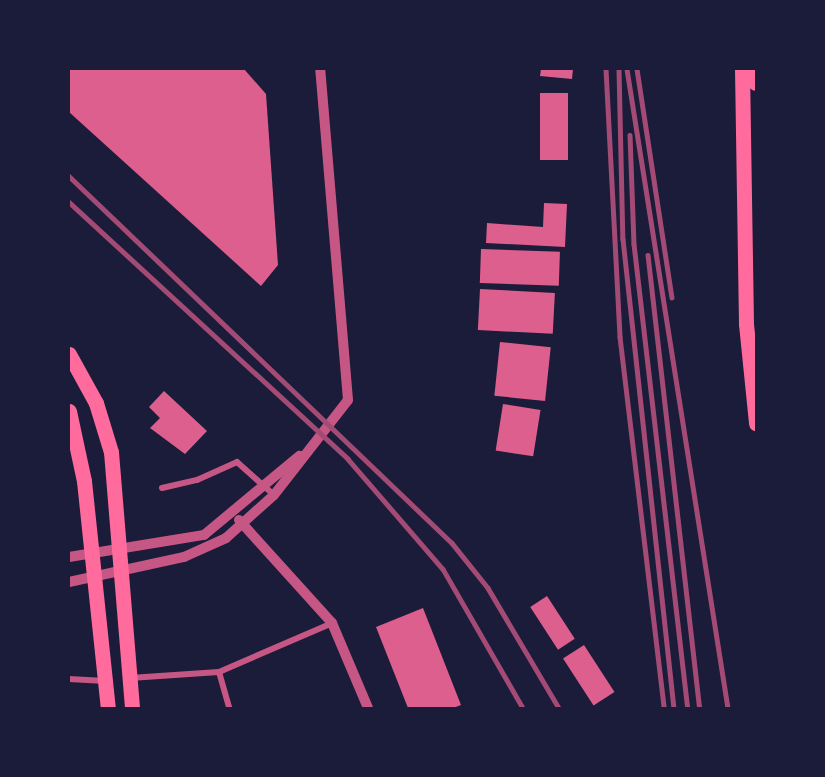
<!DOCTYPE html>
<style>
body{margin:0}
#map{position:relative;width:825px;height:777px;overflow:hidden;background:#1b1b3a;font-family:"Source Sans 3",sans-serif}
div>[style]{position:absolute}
.building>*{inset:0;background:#dd5f8e;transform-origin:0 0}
.minor>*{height:6px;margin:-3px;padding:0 3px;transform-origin:3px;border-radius:3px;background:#c65784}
.tertiary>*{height:10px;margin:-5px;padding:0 5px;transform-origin:5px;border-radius:5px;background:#c65784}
.trunk>*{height:15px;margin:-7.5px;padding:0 7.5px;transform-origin:7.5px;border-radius:7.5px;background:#ff6b9d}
.motorway>*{height:16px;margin:-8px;padding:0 8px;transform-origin:8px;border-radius:8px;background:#ff6b9d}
.rail>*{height:4.5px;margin:-2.25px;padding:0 2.25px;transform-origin:2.25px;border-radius:2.25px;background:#a44b75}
span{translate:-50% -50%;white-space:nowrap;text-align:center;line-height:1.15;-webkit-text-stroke:5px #1b1b3a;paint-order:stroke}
.frame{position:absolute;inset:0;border:70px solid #1b1b3a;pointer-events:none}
</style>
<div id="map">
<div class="building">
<div style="clip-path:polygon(69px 69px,244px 69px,266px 94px,278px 265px,261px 286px,69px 112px)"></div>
<div style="clip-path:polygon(541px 69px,573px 69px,572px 79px,540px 76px)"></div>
<div style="left:540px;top:93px;width:28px;height:67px"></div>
<div style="clip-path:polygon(544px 203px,567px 204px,565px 247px,486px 243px,487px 223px,543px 227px)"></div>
<div style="left:481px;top:249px;width:79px;height:34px;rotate:2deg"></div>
<div style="left:480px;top:289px;width:75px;height:41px;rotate:3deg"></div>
<div style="left:500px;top:342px;width:51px;height:54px;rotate:6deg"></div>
<div style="clip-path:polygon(164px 391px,207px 431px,185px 454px,150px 428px,160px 418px,149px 407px)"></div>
<div style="left:503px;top:404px;width:38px;height:47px;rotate:9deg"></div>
<div style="left:547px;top:596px;width:51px;height:20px;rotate:57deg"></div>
<div style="clip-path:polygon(423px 608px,461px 705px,453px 708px,408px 708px,376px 627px)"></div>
<div style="left:584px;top:645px;width:56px;height:25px;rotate:57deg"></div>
</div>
<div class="minor">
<div style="left:162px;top:488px;width:36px;rotate:-13deg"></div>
<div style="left:197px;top:480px;width:44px;rotate:-24.2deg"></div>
<div style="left:237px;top:462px;width:50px;rotate:41.7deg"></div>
<div style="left:219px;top:672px;width:37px;rotate:74deg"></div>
<div style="left:130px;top:678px;width:89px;rotate:-3.9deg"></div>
<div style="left:219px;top:672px;width:123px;rotate:-23.4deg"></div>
<div style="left:69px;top:679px;width:36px;rotate:3deg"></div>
</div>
<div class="tertiary">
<div style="left:239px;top:520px;width:139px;rotate:47.9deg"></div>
<div style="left:332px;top:623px;width:92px;rotate:67deg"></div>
<div style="left:69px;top:557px;width:137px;rotate:-9.3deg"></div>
<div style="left:204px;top:535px;width:124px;rotate:-39.7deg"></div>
<div style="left:69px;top:582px;width:118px;rotate:-12.3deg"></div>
<div style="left:184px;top:557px;width:46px;rotate:-24.3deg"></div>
<div style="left:226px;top:538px;width:64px;rotate:-41.9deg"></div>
<div style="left:274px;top:495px;width:120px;rotate:-52.1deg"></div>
<div style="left:348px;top:400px;width:332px;rotate:-94.8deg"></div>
</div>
<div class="trunk">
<div style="left:742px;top:69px;width:255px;rotate:89.1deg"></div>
<div style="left:746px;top:324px;width:100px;rotate:84.2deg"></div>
<div style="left:69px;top:354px;width:56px;rotate:61.1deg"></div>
<div style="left:96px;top:403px;width:51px;rotate:73deg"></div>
<div style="left:111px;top:452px;width:257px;rotate:85.3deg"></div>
<div style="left:69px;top:411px;width:72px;rotate:77.9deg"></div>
<div style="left:84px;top:481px;width:228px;rotate:84deg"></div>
</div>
<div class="motorway">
<div style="left:754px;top:69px;width:14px;rotate:82deg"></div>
</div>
<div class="rail">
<div style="left:606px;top:69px;width:268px;rotate:87deg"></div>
<div style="left:620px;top:337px;width:374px;rotate:83.2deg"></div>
<div style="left:619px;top:69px;width:170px;rotate:88.7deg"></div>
<div style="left:623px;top:239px;width:472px;rotate:83.8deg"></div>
<div style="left:627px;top:69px;width:647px;rotate:81.02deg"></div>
<div style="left:637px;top:69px;width:231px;rotate:81.3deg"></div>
<div style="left:630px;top:135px;width:109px;rotate:87.9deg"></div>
<div style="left:634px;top:244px;width:467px;rotate:83.4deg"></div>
<div style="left:69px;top:176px;width:530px;rotate:43.78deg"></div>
<div style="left:452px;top:543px;width:58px;rotate:51.3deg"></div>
<div style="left:488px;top:588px;width:139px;rotate:59.4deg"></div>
<div style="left:69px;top:202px;width:379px;rotate:42.6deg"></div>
<div style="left:348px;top:459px;width:145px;rotate:49.2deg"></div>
<div style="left:443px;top:569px;width:160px;rotate:60.1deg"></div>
<div style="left:648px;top:255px;width:456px;rotate:83.5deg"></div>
</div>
<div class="frame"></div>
</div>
